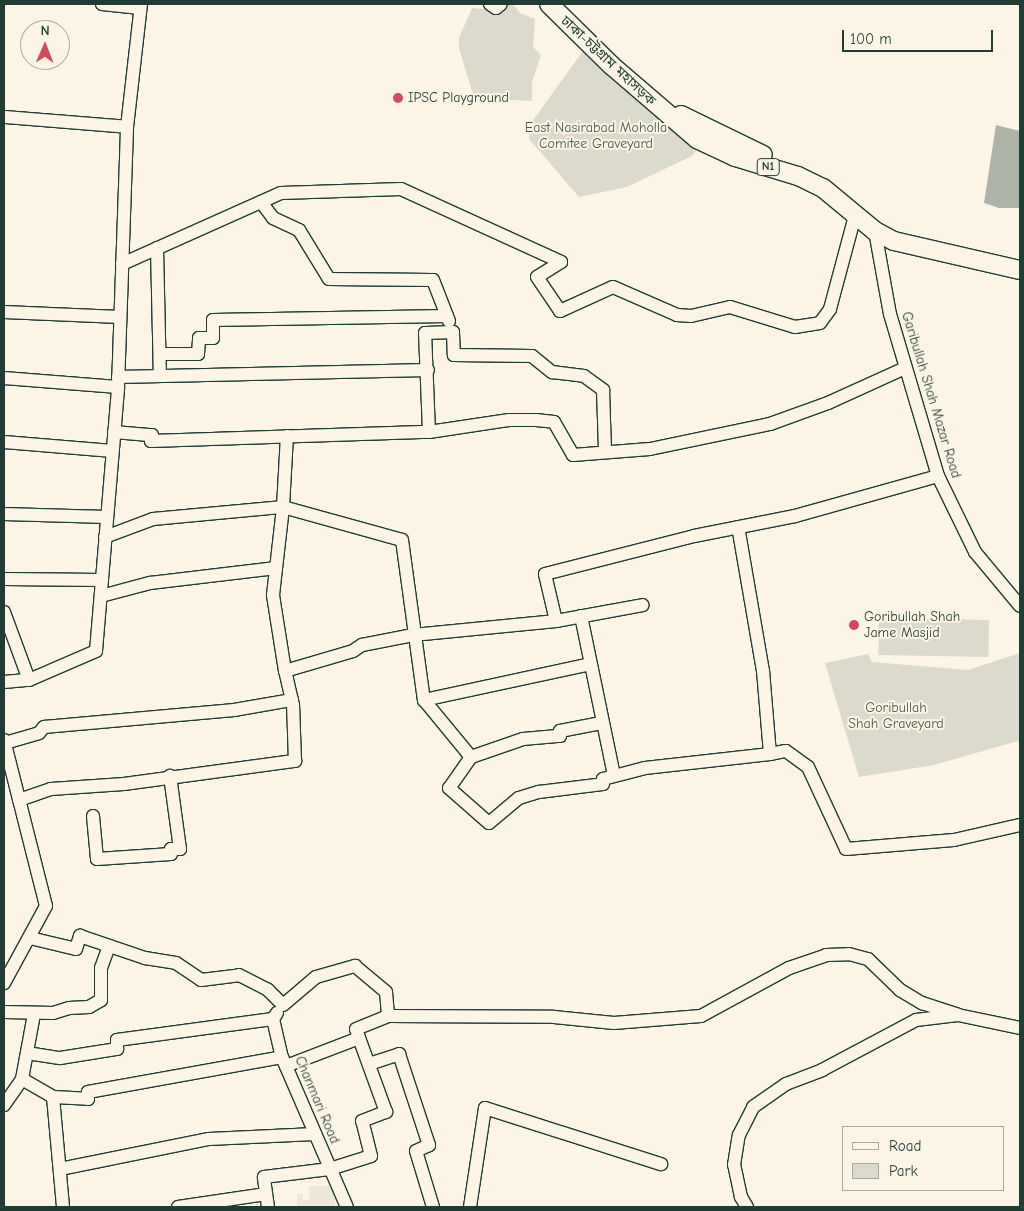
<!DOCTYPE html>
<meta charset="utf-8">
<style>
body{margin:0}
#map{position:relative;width:1024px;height:1211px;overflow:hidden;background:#fcf5e5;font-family:"Comic Neue","Noto Sans Bengali",sans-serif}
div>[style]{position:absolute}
.built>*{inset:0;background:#ece7d8}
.green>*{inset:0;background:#dcdacc;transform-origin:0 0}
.water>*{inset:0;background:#aeb3a7}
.roads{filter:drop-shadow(1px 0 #1f3d34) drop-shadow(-1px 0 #1f3d34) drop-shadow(0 1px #1f3d34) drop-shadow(0 -1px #1f3d34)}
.minor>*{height:12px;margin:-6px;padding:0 6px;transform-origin:6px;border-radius:6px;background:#fcf5e5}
.highway>*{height:18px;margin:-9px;padding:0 9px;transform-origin:9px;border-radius:9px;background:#fcf5e5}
.dots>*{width:14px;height:14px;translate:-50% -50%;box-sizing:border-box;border:2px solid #fcf5e5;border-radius:50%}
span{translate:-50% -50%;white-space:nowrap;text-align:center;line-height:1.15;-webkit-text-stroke:4px #fcf5e5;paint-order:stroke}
.shield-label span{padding:1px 4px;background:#fcf5e5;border:1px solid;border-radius:4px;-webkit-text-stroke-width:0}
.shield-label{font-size:12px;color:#1f3d34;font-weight:700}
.street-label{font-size:14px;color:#1f3d34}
.poi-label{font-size:14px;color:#1f3d34}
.left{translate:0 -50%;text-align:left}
.park-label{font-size:14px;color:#455c52}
.frame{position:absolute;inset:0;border:5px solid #1f3d34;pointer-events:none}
.legend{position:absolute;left:842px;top:1126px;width:162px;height:65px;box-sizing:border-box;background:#fcf5e5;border:1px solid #a4ab9e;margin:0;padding:6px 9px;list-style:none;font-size:15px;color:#1f3d34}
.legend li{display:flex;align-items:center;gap:10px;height:25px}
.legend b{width:25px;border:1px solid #a4ab9e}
.north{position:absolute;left:20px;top:20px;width:50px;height:50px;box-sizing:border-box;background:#fcf5e5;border:1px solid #a4ab9e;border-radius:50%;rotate:1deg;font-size:14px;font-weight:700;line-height:20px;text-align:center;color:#1f3d34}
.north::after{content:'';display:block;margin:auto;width:18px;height:22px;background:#d1495b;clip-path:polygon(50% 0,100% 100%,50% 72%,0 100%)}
.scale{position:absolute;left:842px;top:30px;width:151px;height:22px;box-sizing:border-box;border:2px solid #1f3d34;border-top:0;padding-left:6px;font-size:15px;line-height:18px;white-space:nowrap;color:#1f3d34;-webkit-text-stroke:4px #fcf5e5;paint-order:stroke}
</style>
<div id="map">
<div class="built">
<div style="clip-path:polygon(309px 1186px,335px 1186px,335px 1207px,297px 1207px,297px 1194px,303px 1194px,303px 1200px,309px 1200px)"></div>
</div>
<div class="green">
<div style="clip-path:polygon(508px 4px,513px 4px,520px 13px,535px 19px,533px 47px,541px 55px,532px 82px,532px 101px,474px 98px,459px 48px,459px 38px,472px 8px,499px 11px)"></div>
<div style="clip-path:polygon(583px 51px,636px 100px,699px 146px,692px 156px,627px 187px,579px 197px,529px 139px,531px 123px)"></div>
<div style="left:879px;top:618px;width:110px;height:37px;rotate:1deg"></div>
<div style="clip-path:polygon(1020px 653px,1020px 743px,1018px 741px,934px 765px,859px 777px,825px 663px,868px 654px,872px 662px,968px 670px)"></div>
</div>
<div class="water">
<div style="clip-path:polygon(996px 125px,1020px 131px,1020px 208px,999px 208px,984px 203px)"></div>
</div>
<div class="roads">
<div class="minor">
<div style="left:102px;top:4px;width:38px;rotate:6deg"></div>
<div style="left:490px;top:4px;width:7px;rotate:34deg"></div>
<div style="left:496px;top:8px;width:6px;rotate:-39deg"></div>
<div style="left:4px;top:117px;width:123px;rotate:4.6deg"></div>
<div style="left:261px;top:202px;width:20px;rotate:53deg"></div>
<div style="left:273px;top:218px;width:29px;rotate:25deg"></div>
<div style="left:299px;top:230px;width:57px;rotate:58.5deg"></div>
<div style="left:329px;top:279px;width:104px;rotate:0.6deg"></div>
<div style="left:433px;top:280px;width:44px;rotate:68.7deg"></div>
<div style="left:875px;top:231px;width:84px;rotate:79.8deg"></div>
<div style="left:890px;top:314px;width:169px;rotate:73.5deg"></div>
<div style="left:938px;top:476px;width:85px;rotate:64deg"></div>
<div style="left:975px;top:552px;width:70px;rotate:50.2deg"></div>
<div style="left:157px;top:248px;width:128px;rotate:88.7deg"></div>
<div style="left:122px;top:264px;width:174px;rotate:-24.1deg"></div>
<div style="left:281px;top:193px;width:120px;rotate:-1.9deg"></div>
<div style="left:401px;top:189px;width:176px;rotate:24.5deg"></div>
<div style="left:561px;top:262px;width:28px;rotate:148deg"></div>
<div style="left:537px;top:277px;width:41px;rotate:55.9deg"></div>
<div style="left:560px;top:311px;width:58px;rotate:-24.4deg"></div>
<div style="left:613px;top:287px;width:70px;rotate:23.6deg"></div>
<div style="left:677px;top:315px;width:14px;rotate:4deg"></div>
<div style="left:691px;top:316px;width:40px;rotate:-13deg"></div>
<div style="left:730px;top:307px;width:68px;rotate:17.1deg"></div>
<div style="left:795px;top:327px;width:25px;rotate:-9deg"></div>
<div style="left:820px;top:323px;width:17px;rotate:-54deg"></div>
<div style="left:830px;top:309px;width:96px;rotate:-75deg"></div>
<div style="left:4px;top:312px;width:116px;rotate:2.5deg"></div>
<div style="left:160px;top:354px;width:38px"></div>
<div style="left:198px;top:354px;width:16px;rotate:-86deg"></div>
<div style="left:199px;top:338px;width:14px"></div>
<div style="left:213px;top:338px;width:18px;rotate:-90deg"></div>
<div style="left:213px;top:320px;width:234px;rotate:-1deg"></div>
<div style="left:118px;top:377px;width:310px;rotate:-1.3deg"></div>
<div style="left:4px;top:378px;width:114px;rotate:4.5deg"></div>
<div style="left:114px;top:432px;width:38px;rotate:5deg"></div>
<div style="left:152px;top:435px;width:6px;rotate:99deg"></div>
<div style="left:151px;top:441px;width:278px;rotate:-1.9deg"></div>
<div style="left:429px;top:432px;width:81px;rotate:-8.5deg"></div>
<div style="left:509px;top:420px;width:27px"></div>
<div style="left:536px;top:420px;width:18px;rotate:6deg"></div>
<div style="left:554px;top:422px;width:38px;rotate:60deg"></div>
<div style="left:573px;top:455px;width:77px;rotate:-4.5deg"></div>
<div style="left:650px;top:449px;width:123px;rotate:-11.8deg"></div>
<div style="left:770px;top:424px;width:62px;rotate:-19.9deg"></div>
<div style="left:828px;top:403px;width:85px;rotate:-24.4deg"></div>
<div style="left:429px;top:432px;width:99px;rotate:-92.3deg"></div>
<div style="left:425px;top:333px;width:28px;rotate:-2deg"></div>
<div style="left:453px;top:332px;width:23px;rotate:88deg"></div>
<div style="left:454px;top:355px;width:78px;rotate:0.7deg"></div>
<div style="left:532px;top:356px;width:26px;rotate:39deg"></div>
<div style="left:552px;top:372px;width:32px;rotate:7deg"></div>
<div style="left:584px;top:376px;width:24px;rotate:36deg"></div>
<div style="left:603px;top:390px;width:61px;rotate:88.1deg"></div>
<div style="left:4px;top:442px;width:109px;rotate:4.7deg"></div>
<div style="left:4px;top:514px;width:103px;rotate:1.7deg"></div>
<div style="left:105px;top:537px;width:51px;rotate:-20.6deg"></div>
<div style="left:153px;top:519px;width:131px;rotate:-5.3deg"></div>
<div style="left:283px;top:507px;width:123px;rotate:15.5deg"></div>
<div style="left:402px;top:540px;width:162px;rotate:82.2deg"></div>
<div style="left:424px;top:700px;width:170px;rotate:-12.2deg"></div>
<div style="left:4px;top:579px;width:98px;rotate:0.6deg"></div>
<div style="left:101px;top:596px;width:51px;rotate:-14.9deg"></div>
<div style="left:150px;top:583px;width:127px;rotate:-6.8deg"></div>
<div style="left:4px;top:612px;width:72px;rotate:69.8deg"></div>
<div style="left:581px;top:616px;width:163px;rotate:78.3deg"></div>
<div style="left:556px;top:621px;width:88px;rotate:-10.4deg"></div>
<div style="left:285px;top:671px;width:77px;rotate:-99deg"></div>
<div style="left:273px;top:595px;width:89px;rotate:-83.5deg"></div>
<div style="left:283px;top:507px;width:71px;rotate:-86.8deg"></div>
<div style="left:4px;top:682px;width:25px;rotate:-5deg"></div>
<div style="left:29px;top:680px;width:73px;rotate:-23.4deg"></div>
<div style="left:96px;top:651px;width:265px;rotate:-85.2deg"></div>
<div style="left:118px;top:387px;width:260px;rotate:-88deg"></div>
<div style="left:127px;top:127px;width:124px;rotate:-83.5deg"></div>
<div style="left:424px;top:700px;width:74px;rotate:50.5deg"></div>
<div style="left:471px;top:757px;width:55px;rotate:-19.1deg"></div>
<div style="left:523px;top:739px;width:37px;rotate:-5deg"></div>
<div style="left:560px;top:736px;width:5px;rotate:-90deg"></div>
<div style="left:560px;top:731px;width:42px;rotate:-11deg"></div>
<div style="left:4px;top:740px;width:171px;rotate:75.8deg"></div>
<div style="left:46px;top:906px;width:88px;rotate:118.6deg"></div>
<div style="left:5px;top:743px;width:35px;rotate:-16deg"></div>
<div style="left:39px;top:733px;width:8px;rotate:-50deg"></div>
<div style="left:44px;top:727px;width:191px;rotate:-5.1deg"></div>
<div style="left:234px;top:710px;width:59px;rotate:-9.8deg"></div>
<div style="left:770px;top:754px;width:16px;rotate:-11deg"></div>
<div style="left:786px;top:751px;width:27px;rotate:36deg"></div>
<div style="left:808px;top:767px;width:90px;rotate:65.1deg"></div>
<div style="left:846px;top:849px;width:108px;rotate:-4.8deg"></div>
<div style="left:954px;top:840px;width:68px;rotate:-12.8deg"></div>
<div style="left:471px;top:757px;width:38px;rotate:125deg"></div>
<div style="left:449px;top:788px;width:53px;rotate:41.2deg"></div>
<div style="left:489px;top:823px;width:39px;rotate:-40deg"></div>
<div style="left:519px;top:798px;width:21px;rotate:-17deg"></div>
<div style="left:539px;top:792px;width:64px;rotate:-7.1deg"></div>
<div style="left:603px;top:784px;width:5px;rotate:-90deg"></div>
<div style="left:603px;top:779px;width:43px;rotate:-14.7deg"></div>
<div style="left:645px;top:768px;width:126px;rotate:-6.4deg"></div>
<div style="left:770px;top:754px;width:83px;rotate:-94.8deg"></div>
<div style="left:763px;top:671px;width:146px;rotate:-99.8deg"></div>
<div style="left:19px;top:800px;width:34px;rotate:-19deg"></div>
<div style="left:51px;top:789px;width:73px;rotate:-3.9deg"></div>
<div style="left:124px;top:784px;width:173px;rotate:-7.7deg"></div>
<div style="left:295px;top:761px;width:56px;rotate:-92deg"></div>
<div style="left:293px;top:705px;width:35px;rotate:-103deg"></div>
<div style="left:285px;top:671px;width:71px;rotate:-16.4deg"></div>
<div style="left:353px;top:651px;width:11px;rotate:-34deg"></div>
<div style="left:362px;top:645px;width:52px;rotate:-11.1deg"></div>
<div style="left:413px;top:635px;width:144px;rotate:-5.6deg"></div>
<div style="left:556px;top:621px;width:48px;rotate:-103.2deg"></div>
<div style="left:545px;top:574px;width:154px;rotate:-14.3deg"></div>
<div style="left:694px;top:536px;width:103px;rotate:-11.2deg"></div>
<div style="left:795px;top:516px;width:148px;rotate:-15.6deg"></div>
<div style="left:93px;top:816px;width:43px;rotate:84.7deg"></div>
<div style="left:97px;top:859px;width:74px;rotate:-3.9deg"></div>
<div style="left:171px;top:854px;width:5px;rotate:-90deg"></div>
<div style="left:171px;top:849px;width:9px"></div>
<div style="left:180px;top:849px;width:74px;rotate:-97.8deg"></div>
<div style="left:30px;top:938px;width:47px;rotate:13.4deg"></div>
<div style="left:76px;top:949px;width:14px;rotate:-73deg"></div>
<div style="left:80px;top:936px;width:69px;rotate:18.7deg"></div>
<div style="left:145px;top:958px;width:31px;rotate:9deg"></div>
<div style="left:176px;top:963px;width:30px;rotate:34deg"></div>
<div style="left:201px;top:980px;width:38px;rotate:-7deg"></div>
<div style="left:239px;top:975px;width:33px;rotate:27deg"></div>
<div style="left:268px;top:990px;width:21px;rotate:45deg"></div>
<div style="left:283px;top:1005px;width:43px;rotate:-40.3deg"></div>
<div style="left:316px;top:977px;width:41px;rotate:-15.8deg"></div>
<div style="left:355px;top:966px;width:40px;rotate:40deg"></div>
<div style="left:386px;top:992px;width:24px;rotate:85deg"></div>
<div style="left:4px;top:1012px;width:49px;rotate:1.2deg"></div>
<div style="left:53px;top:1013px;width:17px;rotate:-17deg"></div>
<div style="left:69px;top:1008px;width:20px;rotate:-3deg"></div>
<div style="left:89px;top:1007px;width:14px;rotate:-30deg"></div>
<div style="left:101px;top:1000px;width:32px;rotate:-90deg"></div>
<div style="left:101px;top:968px;width:23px;rotate:-70deg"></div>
<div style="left:277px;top:1013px;width:7px;rotate:124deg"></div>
<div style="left:273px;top:1019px;width:39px;rotate:77deg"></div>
<div style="left:282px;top:1057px;width:163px;rotate:66.6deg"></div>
<div style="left:27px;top:1053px;width:33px;rotate:9deg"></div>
<div style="left:60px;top:1058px;width:58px;rotate:-9deg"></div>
<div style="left:117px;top:1049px;width:9px;rotate:-90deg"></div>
<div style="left:117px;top:1040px;width:157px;rotate:-7.7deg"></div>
<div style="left:369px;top:1064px;width:32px;rotate:-18deg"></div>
<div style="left:399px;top:1054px;width:96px;rotate:71.8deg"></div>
<div style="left:429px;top:1145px;width:14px;rotate:155deg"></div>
<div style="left:416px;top:1151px;width:59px;rotate:73.1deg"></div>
<div style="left:286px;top:1066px;width:78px;rotate:-21deg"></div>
<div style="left:359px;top:1038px;width:9px;rotate:-108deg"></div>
<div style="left:356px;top:1029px;width:35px;rotate:-22deg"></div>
<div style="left:388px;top:1016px;width:166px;rotate:0.3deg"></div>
<div style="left:554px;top:1017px;width:60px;rotate:5.7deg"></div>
<div style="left:614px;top:1023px;width:87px;rotate:-4.6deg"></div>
<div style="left:701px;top:1016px;width:100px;rotate:-28.6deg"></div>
<div style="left:789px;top:968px;width:39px;rotate:-19deg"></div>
<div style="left:826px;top:955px;width:23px;rotate:-2deg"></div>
<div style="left:849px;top:954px;width:20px;rotate:15deg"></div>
<div style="left:868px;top:959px;width:45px;rotate:44.1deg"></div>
<div style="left:900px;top:990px;width:26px;rotate:31deg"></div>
<div style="left:922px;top:1003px;width:38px;rotate:18deg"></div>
<div style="left:22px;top:1079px;width:36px;rotate:30deg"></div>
<div style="left:53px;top:1097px;width:110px;rotate:84.8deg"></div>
<div style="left:53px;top:1097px;width:35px;rotate:3deg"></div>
<div style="left:88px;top:1099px;width:7px;rotate:-90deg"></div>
<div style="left:88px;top:1092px;width:197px;rotate:-10.2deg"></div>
<div style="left:4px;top:1105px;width:32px;rotate:-55deg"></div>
<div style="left:22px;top:1079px;width:66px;rotate:-79.5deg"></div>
<div style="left:60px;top:1169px;width:152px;rotate:-11.4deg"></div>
<div style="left:209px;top:1139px;width:106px;rotate:-2.7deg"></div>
<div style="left:178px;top:1207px;width:89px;rotate:-8.4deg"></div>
<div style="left:268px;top:1207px;width:30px;rotate:-98deg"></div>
<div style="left:264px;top:1177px;width:66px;rotate:-6.9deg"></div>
<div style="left:330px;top:1169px;width:43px;rotate:-17.6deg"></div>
<div style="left:371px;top:1156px;width:36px;rotate:-104deg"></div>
<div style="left:362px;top:1121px;width:26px;rotate:-21deg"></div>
<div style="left:386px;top:1112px;width:79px;rotate:-110deg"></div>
<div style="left:470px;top:1207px;width:100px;rotate:-81.4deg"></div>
<div style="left:485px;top:1108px;width:185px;rotate:17.7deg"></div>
<div style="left:747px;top:1207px;width:12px;rotate:-121deg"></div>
<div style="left:741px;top:1197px;width:33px;rotate:-102deg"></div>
<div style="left:734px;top:1165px;width:30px;rotate:-81deg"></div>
<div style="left:739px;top:1135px;width:31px;rotate:-63deg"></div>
<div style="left:753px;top:1107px;width:40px;rotate:-34.9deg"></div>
<div style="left:786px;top:1084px;width:39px;rotate:-21deg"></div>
<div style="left:822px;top:1070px;width:106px;rotate:-28deg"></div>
<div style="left:916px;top:1020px;width:42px;rotate:-6.8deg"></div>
<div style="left:958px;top:1015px;width:63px;rotate:11.8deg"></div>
</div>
<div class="highway">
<div style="left:549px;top:4px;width:87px;rotate:44.5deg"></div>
<div style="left:611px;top:65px;width:113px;rotate:40.7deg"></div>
<div style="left:697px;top:139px;width:42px;rotate:25.3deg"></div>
<div style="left:735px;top:157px;width:66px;rotate:16.8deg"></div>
<div style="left:798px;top:176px;width:28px;rotate:26deg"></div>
<div style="left:823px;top:188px;width:67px;rotate:39.6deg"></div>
<div style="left:875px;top:231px;width:21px;rotate:28deg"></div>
<div style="left:894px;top:241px;width:129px;rotate:13deg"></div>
<div style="left:681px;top:115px;width:91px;rotate:26deg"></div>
</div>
</div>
<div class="dots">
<div style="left:398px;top:98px;background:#d1495b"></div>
<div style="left:854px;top:625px;background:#d1495b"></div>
</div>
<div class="shield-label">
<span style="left:768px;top:167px">N1</span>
</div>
<div class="street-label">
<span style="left:608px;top:61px;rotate:43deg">ঢাকা-চট্টগ্রাম মহাসড়ক</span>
<span style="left:931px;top:395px;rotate:73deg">Garibullah Shah Mazar Road</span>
<span style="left:317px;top:1100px;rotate:67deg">Chanmari Road</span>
</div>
<div class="poi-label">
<span class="left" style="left:408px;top:98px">IPSC Playground</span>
<span class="left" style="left:864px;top:625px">Goribullah Shah<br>Jame Masjid</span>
</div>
<div class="park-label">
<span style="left:596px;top:136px">East Nasirabad Moholla<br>Comitee Graveyard</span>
<span style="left:896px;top:716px">Goribullah<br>Shah Graveyard</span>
</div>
<div class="frame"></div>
<ul class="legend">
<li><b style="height:6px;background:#fcf5e5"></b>Road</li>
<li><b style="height:14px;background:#dcdacc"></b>Park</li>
</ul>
<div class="north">N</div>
<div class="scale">100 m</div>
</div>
